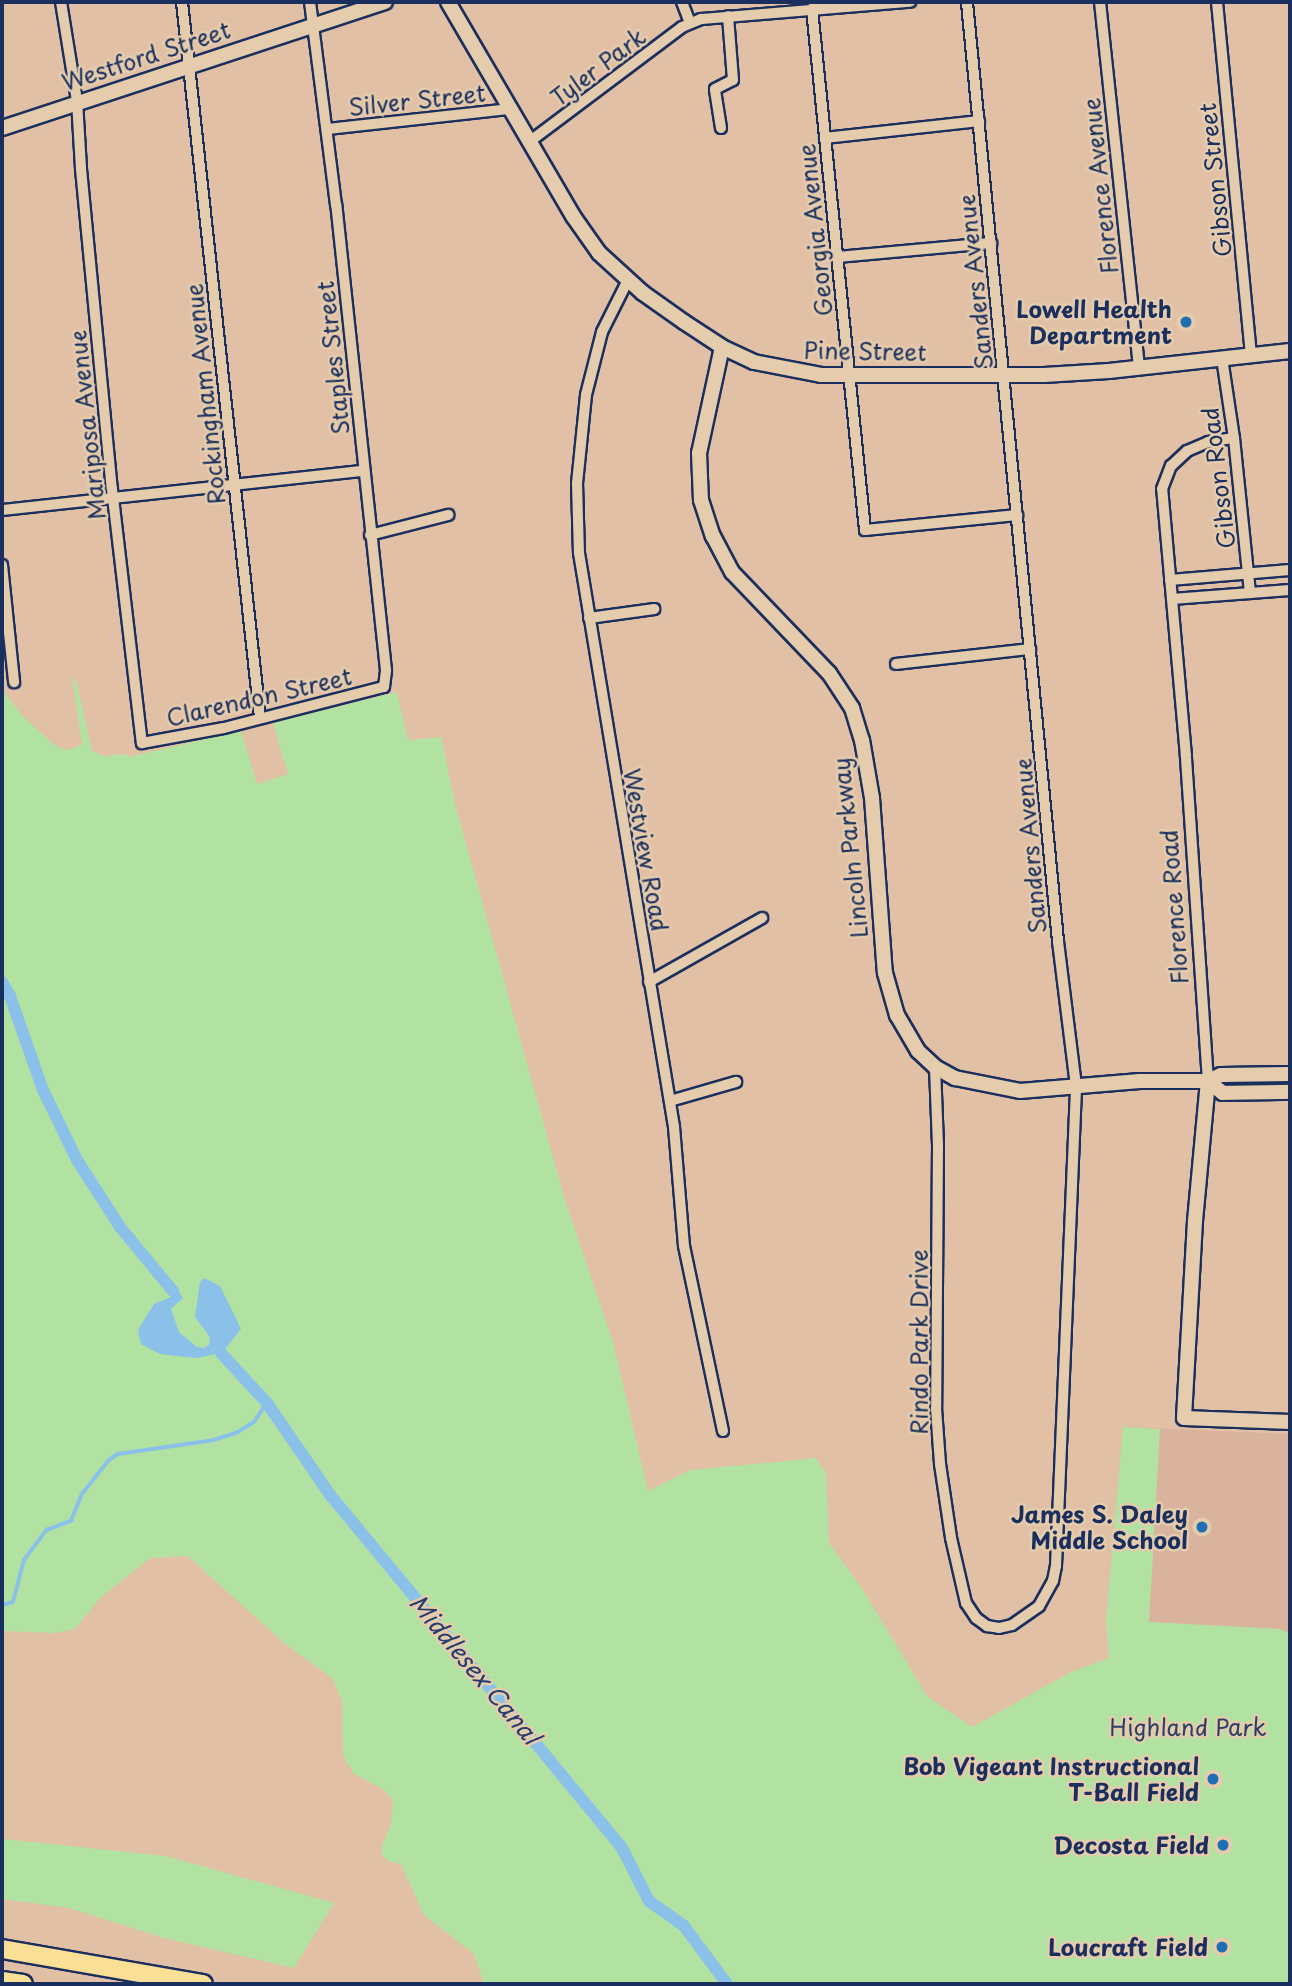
<!DOCTYPE html>
<style>
body{margin:0}
#map{position:relative;width:1292px;height:1986px;overflow:hidden;background:#e2c0a5;font-family:"Playpen Sans",sans-serif}
div>[style]{position:absolute}
.built>*{inset:0;background:#d9b39d}
.green>*{inset:0;background:#b2e2a2}
.water>*{inset:0;background:#8bc1e9}
.stream>*{height:3.5px;margin:-1.75px;padding:0 1.75px;transform-origin:1.75px;border-radius:1.75px;background:#8bc1e9}
.canal>*{height:12px;margin:-6px;padding:0 6px;transform-origin:6px;border-radius:6px;background:#8bc1e9}
.roads{filter:drop-shadow(2px 0 #1b2f5e) drop-shadow(-2px 0 #1b2f5e) drop-shadow(0 2px #1b2f5e) drop-shadow(0 -2px #1b2f5e)}
.street>*{height:10px;margin:-5px;padding:0 5px;transform-origin:5px;border-radius:5px;background:#e5ccad}
.secondary>*{height:14px;margin:-7px;padding:0 7px;transform-origin:7px;border-radius:7px;background:#e5ccad}
.highway>*{height:18px;margin:-9px;padding:0 9px;transform-origin:9px;border-radius:9px;background:#fadf96}
.dots>*{width:19px;height:19px;translate:-50% -50%;box-sizing:border-box;border:4px solid #e5ccad;border-radius:50%}
span{translate:-50% -50%;white-space:nowrap;text-align:center;line-height:1.15;-webkit-text-stroke:5px #e5ccad;paint-order:stroke}
.street-label{font-size:23px;color:#1b2f5e}
.poi-label{font-size:23px;color:#1b2f5e;font-weight:700}
.right{translate:-100% -50%;text-align:right}
.park-label{font-size:23px;color:#2a4165}
.water-label{font-size:24px;color:#263e6c;font-style:italic}
.frame{position:absolute;inset:0;border:4px solid #1b2f5e;pointer-events:none}
</style>
<div id="map">
<div class="built">
<div style="clip-path:polygon(1123px 1427px,1290px 1434px,1290px 1633px,1279px 1629px,1106px 1620px)"></div>
</div>
<div class="green">
<div style="clip-path:polygon(72px 676px,77px 684px,92px 751px,104px 756px,126px 754px,128px 757px,241px 731px,257px 784px,288px 774px,273px 723px,397px 692px,408px 740px,441px 737px,455px 804px,564px 1197px,613px 1342px,648px 1491px,690px 1470px,816px 1458px,826px 1473px,829px 1543px,863px 1590px,927px 1696px,972px 1727px,1071px 1672px,1109px 1658px,1106px 1620px,1123px 1427px,1160px 1429px,1149px 1622px,1279px 1629px,1290px 1633px,1289px 1984px,484px 1984px,474px 1954px,424px 1915px,401px 1864px,388px 1861px,382px 1855px,382px 1845px,391px 1825px,393px 1800px,383px 1789px,354px 1774px,343px 1756px,342px 1701px,333px 1679px,284px 1643px,188px 1556px,150px 1558px,99px 1599px,75px 1629px,55px 1633px,2px 1631px,2px 689px,21px 714px,53px 744px,66px 750px,71px 749px,82px 744px)"></div>
<div style="clip-path:polygon(2px 1839px,166px 1856px,334px 1903px,294px 1968px,164px 1938px,69px 1908px,2px 1899px)"></div>
</div>
<div class="water">
<div style="clip-path:polygon(204px 1278px,220px 1286px,241px 1329px,223px 1352px,198px 1358px,186px 1357px,160px 1354px,141px 1344px,138px 1330px,154px 1304px,171px 1297px,175px 1286px,183px 1298px,171px 1309px,179px 1332px,197px 1347px,204px 1348px,209px 1345px,210px 1337px,195px 1317px,200px 1282px)"></div>
</div>
<div class="stream">
<div style="left:2px;top:1605px;width:11px;rotate:-15deg"></div>
<div style="left:13px;top:1602px;width:43px;rotate:-75.3deg"></div>
<div style="left:24px;top:1560px;width:38px;rotate:-53deg"></div>
<div style="left:47px;top:1530px;width:26px;rotate:-21deg"></div>
<div style="left:71px;top:1521px;width:29px;rotate:-68deg"></div>
<div style="left:82px;top:1494px;width:43px;rotate:-51.5deg"></div>
<div style="left:109px;top:1460px;width:11px;rotate:-34deg"></div>
<div style="left:118px;top:1454px;width:97px;rotate:-8.3deg"></div>
<div style="left:214px;top:1440px;width:25px;rotate:-18deg"></div>
<div style="left:238px;top:1432px;width:19px;rotate:-32deg"></div>
<div style="left:254px;top:1422px;width:23px;rotate:-56deg"></div>
</div>
<div class="canal">
<div style="left:2px;top:982px;width:16px;rotate:60deg"></div>
<div style="left:10px;top:996px;width:100px;rotate:70.7deg"></div>
<div style="left:43px;top:1090px;width:78px;rotate:64.1deg"></div>
<div style="left:77px;top:1160px;width:80px;rotate:57.3deg"></div>
<div style="left:120px;top:1227px;width:83px;rotate:50.4deg"></div>
<div style="left:221px;top:1353px;width:68px;rotate:47.4deg"></div>
<div style="left:267px;top:1403px;width:113px;rotate:55.5deg"></div>
<div style="left:331px;top:1496px;width:455px;rotate:50.4deg"></div>
<div style="left:621px;top:1846px;width:62px;rotate:63deg"></div>
<div style="left:649px;top:1901px;width:43px;rotate:35.5deg"></div>
<div style="left:684px;top:1926px;width:72px;rotate:53.4deg"></div>
</div>
<div class="roads">
<div class="street">
<div style="left:61px;top:2px;width:100px;rotate:80.8deg"></div>
<div style="left:77px;top:101px;width:68px;rotate:86.6deg"></div>
<div style="left:81px;top:169px;width:321px;rotate:84.5deg"></div>
<div style="left:112px;top:489px;width:256px;rotate:83.3deg"></div>
<div style="left:142px;top:743px;width:83px;rotate:-10.4deg"></div>
<div style="left:224px;top:728px;width:165px;rotate:-14.4deg"></div>
<div style="left:384px;top:687px;width:17px;rotate:-83deg"></div>
<div style="left:386px;top:670px;width:468px;rotate:-96.1deg"></div>
<div style="left:336px;top:205px;width:205px;rotate:-97.3deg"></div>
<div style="left:182px;top:2px;width:720px;rotate:83.78deg"></div>
<div style="left:682px;top:2px;width:22px;rotate:69deg"></div>
<div style="left:829px;top:2px;width:18px;rotate:158deg"></div>
<div style="left:812px;top:9px;width:524px;rotate:84.19deg"></div>
<div style="left:865px;top:530px;width:153px;rotate:-5.6deg"></div>
<div style="left:1100px;top:2px;width:367px;rotate:83.9deg"></div>
<div style="left:1217px;top:2px;width:355px;rotate:84.5deg"></div>
<div style="left:721px;top:128px;width:39px;rotate:-99deg"></div>
<div style="left:715px;top:89px;width:20px;rotate:-27deg"></div>
<div style="left:733px;top:80px;width:64px;rotate:-94.5deg"></div>
<div style="left:328px;top:129px;width:183px;rotate:-6.3deg"></div>
<div style="left:825px;top:138px;width:155px;rotate:-6.3deg"></div>
<div style="left:529px;top:142px;width:191px;rotate:-36.9deg"></div>
<div style="left:682px;top:27px;width:21px;rotate:-23deg"></div>
<div style="left:701px;top:19px;width:210px;rotate:-4.7deg"></div>
<div style="left:837px;top:257px;width:155px;rotate:-5.2deg"></div>
<div style="left:628px;top:280px;width:58px;rotate:116.6deg"></div>
<div style="left:602px;top:332px;width:65px;rotate:104.3deg"></div>
<div style="left:586px;top:395px;width:88px;rotate:95.8deg"></div>
<div style="left:577px;top:483px;width:70px;rotate:88.4deg"></div>
<div style="left:579px;top:553px;width:582px;rotate:80.6deg"></div>
<div style="left:674px;top:1127px;width:119px;rotate:85.2deg"></div>
<div style="left:684px;top:1246px;width:189px;rotate:78.1deg"></div>
<div style="left:1222px;top:358px;width:81px;rotate:81.5deg"></div>
<div style="left:1234px;top:438px;width:156px;rotate:84.1deg"></div>
<div style="left:2px;top:510px;width:363px;rotate:-6.2deg"></div>
<div style="left:370px;top:535px;width:81px;rotate:-14.4deg"></div>
<div style="left:2px;top:565px;width:118px;rotate:84.1deg"></div>
<div style="left:1170px;top:580px;width:120px;rotate:-4.8deg"></div>
<div style="left:1172px;top:599px;width:118px;rotate:-4.4deg"></div>
<div style="left:589px;top:618px;width:66px;rotate:-7.9deg"></div>
<div style="left:896px;top:664px;width:135px;rotate:-6.4deg"></div>
<div style="left:649px;top:982px;width:130px;rotate:-29.5deg"></div>
<div style="left:935px;top:1067px;width:78px;rotate:87.8deg"></div>
<div style="left:938px;top:1145px;width:263px;rotate:90.4deg"></div>
<div style="left:936px;top:1408px;width:56px;rotate:85.9deg"></div>
<div style="left:940px;top:1464px;width:75px;rotate:81.5deg"></div>
<div style="left:951px;top:1538px;width:67px;rotate:77deg"></div>
<div style="left:966px;top:1603px;width:18px;rotate:56deg"></div>
<div style="left:976px;top:1618px;width:14px;rotate:36deg"></div>
<div style="left:987px;top:1626px;width:12px;rotate:9deg"></div>
<div style="left:999px;top:1628px;width:13px;rotate:-13deg"></div>
<div style="left:1012px;top:1625px;width:33px;rotate:-35deg"></div>
<div style="left:1039px;top:1606px;width:29px;rotate:-61deg"></div>
<div style="left:1053px;top:1581px;width:15px;rotate:-79deg"></div>
<div style="left:1056px;top:1566px;width:480px;rotate:-87.6deg"></div>
<div style="left:1076px;top:1086px;width:146px;rotate:-97.1deg"></div>
<div style="left:1058px;top:941px;width:943px;rotate:-95.54deg"></div>
<div style="left:1208px;top:1081px;width:326px;rotate:-93.9deg"></div>
<div style="left:1186px;top:756px;width:268px;rotate:-95.1deg"></div>
<div style="left:1162px;top:489px;width:25px;rotate:-69deg"></div>
<div style="left:1171px;top:466px;width:22px;rotate:-43deg"></div>
<div style="left:1187px;top:451px;width:23px;rotate:-23deg"></div>
<div style="left:1208px;top:442px;width:26px;rotate:-9deg"></div>
<div style="left:670px;top:1101px;width:69px;rotate:-16.1deg"></div>
</div>
<div class="secondary">
<div style="left:448px;top:2px;width:248px;rotate:59.7deg"></div>
<div style="left:573px;top:216px;width:45px;rotate:54.9deg"></div>
<div style="left:599px;top:253px;width:59px;rotate:42.3deg"></div>
<div style="left:643px;top:293px;width:50px;rotate:35.3deg"></div>
<div style="left:684px;top:322px;width:45px;rotate:33.3deg"></div>
<div style="left:722px;top:347px;width:35px;rotate:25deg"></div>
<div style="left:754px;top:362px;width:68px;rotate:11deg"></div>
<div style="left:821px;top:375px;width:223px"></div>
<div style="left:1044px;top:375px;width:65px;rotate:-3.5deg"></div>
<div style="left:1109px;top:371px;width:182px;rotate:-6.3deg"></div>
<div style="left:2px;top:128px;width:403px;rotate:-18.2deg"></div>
<div style="left:722px;top:347px;width:108px;rotate:102.2deg"></div>
<div style="left:699px;top:453px;width:47px;rotate:87.6deg"></div>
<div style="left:701px;top:500px;width:38px;rotate:72deg"></div>
<div style="left:713px;top:536px;width:41px;rotate:62.2deg"></div>
<div style="left:732px;top:572px;width:140px;rotate:46.2deg"></div>
<div style="left:829px;top:673px;width:42px;rotate:56.7deg"></div>
<div style="left:852px;top:708px;width:34px;rotate:73deg"></div>
<div style="left:862px;top:740px;width:59px;rotate:80.2deg"></div>
<div style="left:872px;top:798px;width:175px;rotate:85.8deg"></div>
<div style="left:885px;top:973px;width:44px;rotate:74.1deg"></div>
<div style="left:897px;top:1015px;width:42px;rotate:59.7deg"></div>
<div style="left:918px;top:1051px;width:23px;rotate:43deg"></div>
<div style="left:935px;top:1067px;width:23px;rotate:29deg"></div>
<div style="left:955px;top:1078px;width:66px;rotate:11.3deg"></div>
<div style="left:1020px;top:1091px;width:120px;rotate:-4.8deg"></div>
<div style="left:1140px;top:1081px;width:68px"></div>
<div style="left:1208px;top:1081px;width:14px;rotate:-25deg"></div>
<div style="left:1221px;top:1075px;width:69px;rotate:-0.8deg"></div>
<div style="left:1208px;top:1081px;width:141px;rotate:95.3deg"></div>
<div style="left:1195px;top:1221px;width:197px;rotate:93.2deg"></div>
<div style="left:1184px;top:1418px;width:106px;rotate:2.2deg"></div>
<div style="left:1208px;top:1081px;width:19px;rotate:39deg"></div>
<div style="left:1223px;top:1093px;width:67px;rotate:-0.9deg"></div>
</div>
<div class="highway">
<div style="left:2px;top:1949px;width:204px;rotate:9.9deg"></div>
<div style="left:2px;top:1981px;width:21px;rotate:8deg"></div>
</div>
</div>
<div class="dots">
<div style="left:1186px;top:322px;background:#1f6fb2"></div>
<div style="left:1202px;top:1527px;background:#1f6fb2"></div>
<div style="left:1213px;top:1779px;background:#1f6fb2"></div>
<div style="left:1223px;top:1845px;background:#1f6fb2"></div>
<div style="left:1222px;top:1947px;background:#1f6fb2"></div>
</div>
<div class="street-label">
<span style="left:146px;top:56px;rotate:-18deg">Westford Street</span>
<span style="left:598px;top:67px;rotate:-37deg">Tyler Park</span>
<span style="left:417px;top:100px;rotate:-6deg">Silver Street</span>
<span style="left:1215px;top:180px;rotate:-96deg">Gibson Street</span>
<span style="left:1100px;top:186px;rotate:-96deg">Florence Avenue</span>
<span style="left:815px;top:230px;rotate:-96deg">Georgia Avenue</span>
<span style="left:975px;top:282px;rotate:-96deg">Sanders Avenue</span>
<span style="left:865px;top:351px;rotate:1deg">Pine Street</span>
<span style="left:333px;top:358px;rotate:-96deg">Staples Street</span>
<span style="left:205px;top:394px;rotate:-96deg">Rockingham Avenue</span>
<span style="left:87px;top:425px;rotate:-96deg">Mariposa Avenue</span>
<span style="left:1218px;top:478px;rotate:-97deg">Gibson Road</span>
<span style="left:259px;top:697px;rotate:-13deg">Clarendon Street</span>
<span style="left:1030px;top:846px;rotate:-95deg">Sanders Avenue</span>
<span style="left:850px;top:848px;rotate:-96deg">Lincoln Parkway</span>
<span style="left:646px;top:850px;rotate:80deg">Westview Road</span>
<span style="left:1174px;top:907px;rotate:-94deg">Florence Road</span>
<span style="left:919px;top:1342px;rotate:-90deg">Rindo Park Drive</span>
</div>
<div class="poi-label">
<span class="right" style="left:1172px;top:322px">Lowell Health<br>Department</span>
<span class="right" style="left:1188px;top:1527px">James S. Daley<br>Middle School</span>
<span class="right" style="left:1199px;top:1779px">Bob Vigeant Instructional<br>T-Ball Field</span>
<span class="right" style="left:1209px;top:1845px">Decosta Field</span>
<span class="right" style="left:1208px;top:1947px">Loucraft Field</span>
</div>
<div class="park-label">
<span style="left:1188px;top:1727px">Highland Park</span>
</div>
<div class="water-label">
<span style="left:475px;top:1669px;rotate:50deg">Middlesex Canal</span>
</div>
<div class="frame"></div>
</div>
